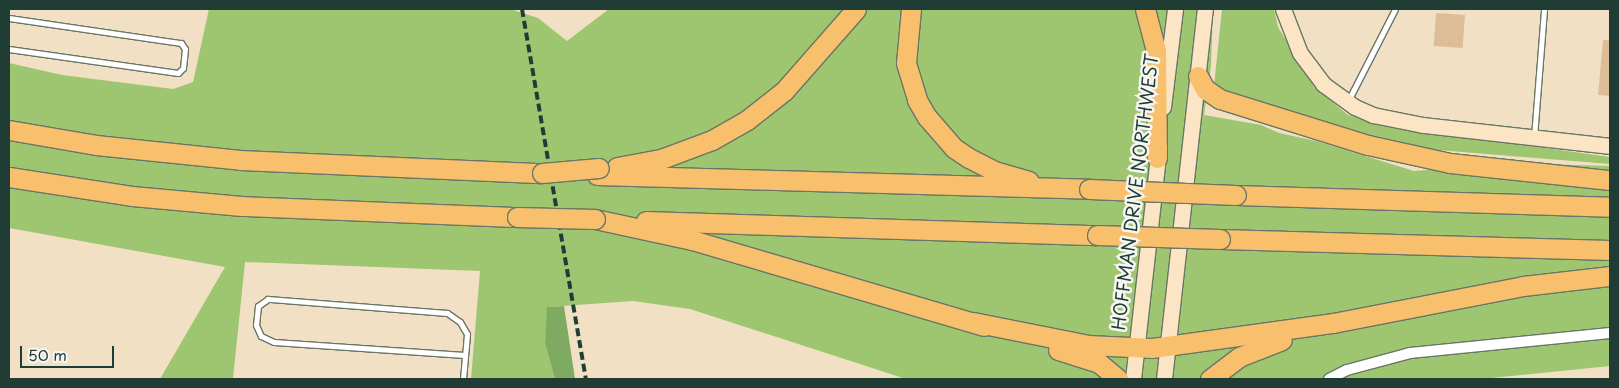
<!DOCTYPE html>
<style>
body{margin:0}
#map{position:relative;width:1619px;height:388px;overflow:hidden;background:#f1e0c4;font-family:"Playpen Sans",sans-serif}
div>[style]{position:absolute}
.green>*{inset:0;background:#9ec570}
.forest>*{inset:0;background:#7eaa62}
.building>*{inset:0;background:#ddbd98;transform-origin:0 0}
.roads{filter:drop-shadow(1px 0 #687666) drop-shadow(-1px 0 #687666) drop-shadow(0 1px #687666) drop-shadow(0 -1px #687666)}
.lane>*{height:5px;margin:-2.5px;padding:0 2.5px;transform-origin:2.5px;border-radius:2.5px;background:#fff}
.street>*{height:10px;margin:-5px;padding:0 5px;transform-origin:5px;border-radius:5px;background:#fff}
.secondary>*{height:15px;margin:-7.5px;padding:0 7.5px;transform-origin:7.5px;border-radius:7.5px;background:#fce5c4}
.highway>*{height:19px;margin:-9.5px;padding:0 9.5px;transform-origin:9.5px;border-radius:9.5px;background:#f8bf6c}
.rail>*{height:4px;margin-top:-2px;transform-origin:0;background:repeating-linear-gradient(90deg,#1f3d34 0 8px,transparent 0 12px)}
.bridges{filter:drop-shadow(1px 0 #687666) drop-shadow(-1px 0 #687666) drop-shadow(0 1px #687666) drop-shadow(0 -1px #687666)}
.highway-bridge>*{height:19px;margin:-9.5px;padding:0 9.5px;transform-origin:9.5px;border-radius:9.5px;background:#f8bf6c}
span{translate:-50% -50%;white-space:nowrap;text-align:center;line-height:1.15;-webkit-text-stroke:5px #f6f6f2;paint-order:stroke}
.street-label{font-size:18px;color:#1f3d34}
.frame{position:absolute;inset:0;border:10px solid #1f3d34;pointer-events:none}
.scale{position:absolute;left:20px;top:346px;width:94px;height:22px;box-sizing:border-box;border:2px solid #1f3d34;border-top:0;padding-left:6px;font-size:15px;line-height:18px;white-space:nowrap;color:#1f3d34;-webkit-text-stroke:4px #f6f6f2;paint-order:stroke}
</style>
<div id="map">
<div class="green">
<div style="clip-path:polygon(209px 9px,510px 9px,538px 18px,567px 41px,609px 9px,1213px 9px,1211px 66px,1204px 115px,1261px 125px,1279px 133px,1316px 141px,1414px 171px,1508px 163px,1610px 166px,1610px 366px,1482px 379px,906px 379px,690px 309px,633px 301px,548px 307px,545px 344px,555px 379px,471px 379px,480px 271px,245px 262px,233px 379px,160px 379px,225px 267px,9px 228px,9px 63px,62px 75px,173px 89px,193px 82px)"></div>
<div style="clip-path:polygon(1222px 9px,1274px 9px,1278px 27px,1314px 87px,1348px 115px,1404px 128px,1610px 157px,1610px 164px,1402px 147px,1227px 113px,1214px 86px)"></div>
</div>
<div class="forest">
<div style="clip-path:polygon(564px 306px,575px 379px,555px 379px,545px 344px,547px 307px)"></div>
</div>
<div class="building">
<div style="left:1436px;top:13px;width:29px;height:33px;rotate:4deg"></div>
<div style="clip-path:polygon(1603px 40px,1610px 40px,1610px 96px,1598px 95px)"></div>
</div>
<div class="roads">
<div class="lane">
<div style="left:9px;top:18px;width:174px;rotate:8.3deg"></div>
<div style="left:181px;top:43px;width:7px;rotate:56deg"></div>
<div style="left:185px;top:49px;width:19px;rotate:96deg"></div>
<div style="left:183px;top:68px;width:7px;rotate:135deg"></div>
<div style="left:178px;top:73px;width:171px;rotate:-171.9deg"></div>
<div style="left:1349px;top:99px;width:101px;rotate:-62.9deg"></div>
<div style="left:1534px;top:137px;width:128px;rotate:-85.5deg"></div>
<div style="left:463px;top:379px;width:45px;rotate:-84.9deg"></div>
<div style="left:467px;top:334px;width:14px;rotate:-120deg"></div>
<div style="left:460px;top:322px;width:16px;rotate:-145deg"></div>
<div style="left:447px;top:313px;width:180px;rotate:-175.5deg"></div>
<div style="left:268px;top:299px;width:12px;rotate:145deg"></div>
<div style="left:258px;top:306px;width:19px;rotate:96deg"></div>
<div style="left:256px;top:325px;width:12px;rotate:66deg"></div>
<div style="left:261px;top:336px;width:14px;rotate:25deg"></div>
<div style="left:274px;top:342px;width:191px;rotate:3.9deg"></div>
</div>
<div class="street">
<div style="left:1329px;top:379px;width:20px;rotate:-27deg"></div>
<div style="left:1347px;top:370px;width:65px;rotate:-15.1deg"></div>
<div style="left:1410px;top:353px;width:201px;rotate:-5.7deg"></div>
</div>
<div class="secondary">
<div style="left:1283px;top:9px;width:47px;rotate:68.9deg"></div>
<div style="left:1300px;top:53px;width:39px;rotate:53deg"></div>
<div style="left:1323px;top:84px;width:39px;rotate:36deg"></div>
<div style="left:1355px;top:107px;width:20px;rotate:24deg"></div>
<div style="left:1373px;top:115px;width:51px;rotate:11.3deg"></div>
<div style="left:1423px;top:125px;width:188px;rotate:6.4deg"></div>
<div style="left:1163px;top:107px;width:99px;rotate:-83deg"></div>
<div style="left:1133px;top:379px;width:233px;rotate:-83.6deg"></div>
<div style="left:1164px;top:379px;width:372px;rotate:-83.7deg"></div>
</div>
<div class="highway">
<div style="left:911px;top:9px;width:54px;rotate:95.3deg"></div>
<div style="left:906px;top:63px;width:39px;rotate:73deg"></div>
<div style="left:917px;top:100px;width:20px;rotate:60deg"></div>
<div style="left:927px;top:117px;width:41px;rotate:48.9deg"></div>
<div style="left:954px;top:148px;width:18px;rotate:34deg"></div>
<div style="left:969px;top:158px;width:28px;rotate:27deg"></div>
<div style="left:994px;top:171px;width:36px;rotate:16deg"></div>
<div style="left:1145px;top:9px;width:43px;rotate:75.3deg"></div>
<div style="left:1156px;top:51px;width:107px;rotate:89.5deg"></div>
<div style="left:1198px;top:76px;width:15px;rotate:62deg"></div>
<div style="left:1205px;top:89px;width:18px;rotate:34deg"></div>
<div style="left:1220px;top:99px;width:155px;rotate:17.3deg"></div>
<div style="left:1368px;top:145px;width:84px;rotate:12.4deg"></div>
<div style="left:1450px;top:163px;width:161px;rotate:6.1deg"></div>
<div style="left:9px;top:130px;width:88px;rotate:9.8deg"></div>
<div style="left:96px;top:145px;width:145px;rotate:5.9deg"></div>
<div style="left:240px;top:160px;width:302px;rotate:2.5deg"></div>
<div style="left:617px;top:167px;width:45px;rotate:-10.3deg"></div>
<div style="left:661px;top:159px;width:54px;rotate:-20.4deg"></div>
<div style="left:712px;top:140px;width:40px;rotate:-29.7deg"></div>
<div style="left:747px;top:120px;width:47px;rotate:-38.1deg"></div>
<div style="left:784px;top:91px;width:109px;rotate:-48.7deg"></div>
<div style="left:597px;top:175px;width:492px;rotate:1.6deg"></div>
<div style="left:9px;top:177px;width:124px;rotate:8.8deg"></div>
<div style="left:132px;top:196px;width:110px;rotate:5.2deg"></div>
<div style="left:242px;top:206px;width:275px;rotate:2.3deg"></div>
<div style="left:1236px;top:195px;width:374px;rotate:1.8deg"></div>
<div style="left:595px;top:219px;width:99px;rotate:12.2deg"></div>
<div style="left:692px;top:240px;width:304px;rotate:16.4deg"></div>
<div style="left:646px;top:221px;width:451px;rotate:1.8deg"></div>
<div style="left:1220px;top:239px;width:390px;rotate:1.6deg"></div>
<div style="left:973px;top:322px;width:117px;rotate:11.3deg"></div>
<div style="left:1088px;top:345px;width:64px;rotate:2.7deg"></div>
<div style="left:1152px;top:348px;width:183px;rotate:-7.9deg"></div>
<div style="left:1333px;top:323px;width:194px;rotate:-11deg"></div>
<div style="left:1523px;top:286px;width:88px;rotate:-6.6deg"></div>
<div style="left:1058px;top:350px;width:43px;rotate:17.6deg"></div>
<div style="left:1099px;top:363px;width:25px;rotate:40deg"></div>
<div style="left:1210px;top:379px;width:36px;rotate:-37deg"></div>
<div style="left:1239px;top:357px;width:46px;rotate:-21.6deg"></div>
</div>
</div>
<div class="rail">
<div style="left:522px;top:9px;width:375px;rotate:80.2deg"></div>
</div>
<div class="bridges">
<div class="highway-bridge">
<div style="left:542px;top:173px;width:57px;rotate:-5deg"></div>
<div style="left:1089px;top:189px;width:147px;rotate:2.3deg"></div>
<div style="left:517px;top:217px;width:78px;rotate:1.5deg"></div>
<div style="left:1097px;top:235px;width:123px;rotate:1.9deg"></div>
</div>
</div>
<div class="street-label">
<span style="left:1135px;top:192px;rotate:-83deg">HOFFMAN DRIVE NORTHWEST</span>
</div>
<div class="frame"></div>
<div class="scale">50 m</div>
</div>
